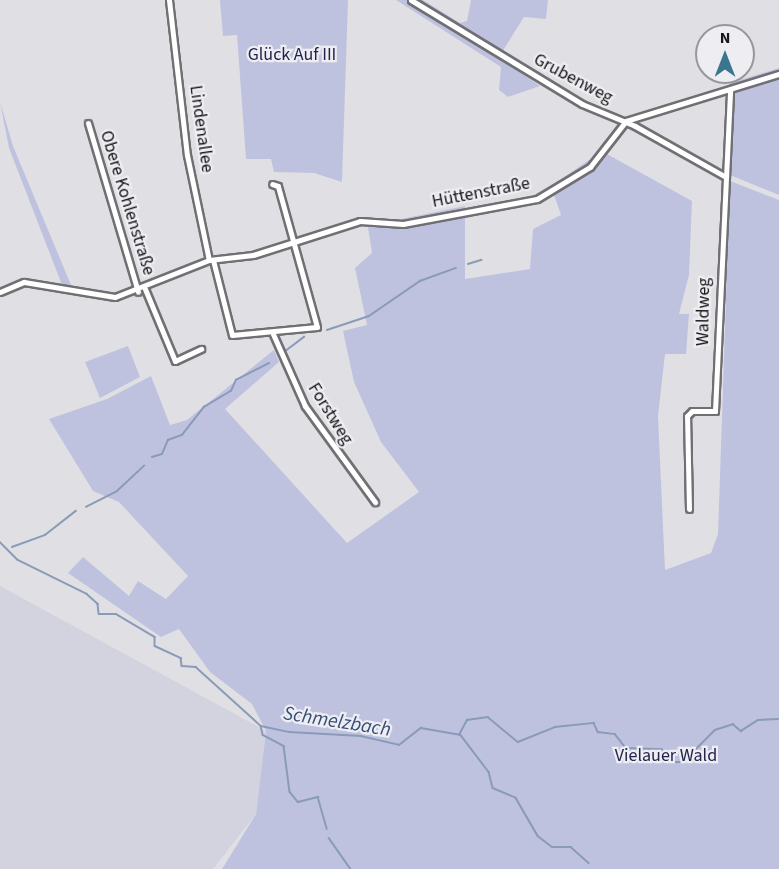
<!DOCTYPE html>
<meta charset="utf-8">
<style>
body{margin:0}
#map{position:relative;width:779px;height:869px;overflow:hidden;background:#e0e0e4;font-family:"Source Sans 3",sans-serif}
div>[style]{position:absolute}
.built>*{inset:0;background:#d2d3de}
.green>*{inset:0;background:#bfc2df}
.stream>*{height:1.5px;margin:-0.75px;padding:0 0.75px;transform-origin:0.75px;border-radius:0.75px;background:#899bb8}
.roads{filter:drop-shadow(2px 0 #707074) drop-shadow(-2px 0 #707074) drop-shadow(0 2px #707074) drop-shadow(0 -2px #707074)}
.street>*{height:5px;margin:-2.5px;padding:0 2.5px;transform-origin:2.5px;border-radius:2.5px;background:#fff}
span{translate:-50% -50%;white-space:nowrap;text-align:center;line-height:1.15;-webkit-text-stroke:4.5px #ededf2;paint-order:stroke}
.park-label{font-size:18px;color:#24234e}
.street-label{font-size:18px;color:#171718}
.water-label{font-size:20px;color:#354f79;font-style:italic}
.north{position:absolute;left:695px;top:24px;width:60px;height:60px;box-sizing:border-box;background:#ededf2;border:2px solid #97979b;border-radius:50%;rotate:0deg;font-size:16px;font-weight:700;line-height:24px;text-align:center;color:#171718}
.north::after{content:'';display:block;margin:auto;width:21px;height:27px;background:#3a768d;clip-path:polygon(50% 0,100% 100%,50% 72%,0 100%)}
</style>
<div id="map">
<div class="built">
<div style="clip-path:polygon(0 586px,266px 731px,256px 814px,213px 869px,0 869px)"></div>
</div>
<div class="green">
<div style="clip-path:polygon(220px 0,348px 0,342px 182px,314px 173px,274px 172px,271px 159px,246px 159px,237px 35px,223px 36px)"></div>
<div style="clip-path:polygon(396px 0,423px 0,460px 23px,467px 21px,471px 0,548px 0,546px 19px,524px 17px,502px 52px,502px 60px,540px 86px,508px 97px,499px 90px,501px 67px)"></div>
<div style="clip-path:polygon(779px 68px,779px 195px,730px 175px,730px 83px)"></div>
<div style="clip-path:polygon(0 102px,13px 146px,71px 285px,62px 285px,9px 148px)"></div>
<div style="clip-path:polygon(605px 153px,692px 201px,689px 275px,679px 314px,689px 314px,686px 354px,665px 354px,658px 416px,665px 570px,711px 553px,718px 534px,730px 181px,779px 200px,779px 869px,222px 869px,256px 814px,266px 731px,252px 704px,210px 672px,179px 629px,161px 637px,68px 573px,83px 557px,129px 596px,138px 581px,166px 599px,188px 576px,119px 502px,93px 491px,49px 419px,107px 399px,151px 376px,170px 425px,187px 420px,274px 350px,279px 362px,225px 409px,347px 543px,419px 492px,381px 442px,354px 382px,343px 331px,367px 325px,355px 268px,372px 253px,368px 227px,403px 228px,401px 219px,465px 206px,465px 279px,530px 269px,533px 229px,561px 215px,551px 186px,589px 160px,594px 169px)"></div>
<div style="clip-path:polygon(128px 346px,140px 377px,100px 398px,85px 362px)"></div>
</div>
<div class="stream">
<div style="left:468px;top:264px;width:14px;rotate:-17deg"></div>
<div style="left:327px;top:330px;width:44px;rotate:-18.4deg"></div>
<div style="left:369px;top:316px;width:62px;rotate:-34.5deg"></div>
<div style="left:420px;top:281px;width:38px;rotate:-20deg"></div>
<div style="left:284px;top:352px;width:25px;rotate:-37deg"></div>
<div style="left:152px;top:457px;width:10px;rotate:-17deg"></div>
<div style="left:162px;top:454px;width:15px;rotate:-67deg"></div>
<div style="left:168px;top:440px;width:15px;rotate:-20deg"></div>
<div style="left:182px;top:435px;width:36px;rotate:-52deg"></div>
<div style="left:204px;top:407px;width:31px;rotate:-31deg"></div>
<div style="left:231px;top:391px;width:12px;rotate:-66deg"></div>
<div style="left:236px;top:380px;width:37px;rotate:-27deg"></div>
<div style="left:86px;top:507px;width:35px;rotate:-27deg"></div>
<div style="left:117px;top:491px;width:37px;rotate:-43deg"></div>
<div style="left:0;top:542px;width:25px;rotate:45deg"></div>
<div style="left:18px;top:560px;width:77px;rotate:26.2deg"></div>
<div style="left:87px;top:594px;width:15px;rotate:42deg"></div>
<div style="left:98px;top:604px;width:10px;rotate:84deg"></div>
<div style="left:99px;top:614px;width:17px"></div>
<div style="left:116px;top:614px;width:45px;rotate:30.5deg"></div>
<div style="left:155px;top:637px;width:9px;rotate:90deg"></div>
<div style="left:155px;top:646px;width:29px;rotate:25deg"></div>
<div style="left:181px;top:658px;width:8px;rotate:83deg"></div>
<div style="left:182px;top:666px;width:14px;rotate:4deg"></div>
<div style="left:196px;top:667px;width:88px;rotate:42.2deg"></div>
<div style="left:261px;top:726px;width:29px;rotate:12deg"></div>
<div style="left:289px;top:732px;width:72px;rotate:3.2deg"></div>
<div style="left:361px;top:736px;width:39px;rotate:13deg"></div>
<div style="left:399px;top:745px;width:28px;rotate:-38deg"></div>
<div style="left:421px;top:728px;width:39px;rotate:10deg"></div>
<div style="left:459px;top:735px;width:17px;rotate:-62deg"></div>
<div style="left:467px;top:720px;width:21px;rotate:-8deg"></div>
<div style="left:488px;top:717px;width:39px;rotate:40deg"></div>
<div style="left:518px;top:742px;width:40px;rotate:-22deg"></div>
<div style="left:555px;top:727px;width:39px;rotate:-6deg"></div>
<div style="left:594px;top:723px;width:10px;rotate:66deg"></div>
<div style="left:598px;top:732px;width:17px;rotate:7deg"></div>
<div style="left:615px;top:734px;width:18px;rotate:52deg"></div>
<div style="left:626px;top:748px;width:36px;rotate:2deg"></div>
<div style="left:662px;top:749px;width:8px;rotate:76deg"></div>
<div style="left:664px;top:757px;width:6px;rotate:-51deg"></div>
<div style="left:668px;top:752px;width:11px;rotate:63deg"></div>
<div style="left:673px;top:762px;width:10px"></div>
<div style="left:683px;top:762px;width:45px;rotate:-45deg"></div>
<div style="left:715px;top:730px;width:19px;rotate:-18deg"></div>
<div style="left:733px;top:724px;width:11px;rotate:41deg"></div>
<div style="left:741px;top:731px;width:20px;rotate:-33deg"></div>
<div style="left:758px;top:720px;width:20px;rotate:-3deg"></div>
<div style="left:12px;top:547px;width:35px;rotate:-20deg"></div>
<div style="left:45px;top:535px;width:39px;rotate:-38deg"></div>
<div style="left:261px;top:726px;width:9px;rotate:77deg"></div>
<div style="left:263px;top:735px;width:24px;rotate:28deg"></div>
<div style="left:284px;top:746px;width:46px;rotate:82.6deg"></div>
<div style="left:290px;top:792px;width:13px;rotate:51deg"></div>
<div style="left:298px;top:802px;width:21px;rotate:-14deg"></div>
<div style="left:318px;top:797px;width:33px;rotate:74deg"></div>
<div style="left:460px;top:734px;width:48px;rotate:52.7deg"></div>
<div style="left:489px;top:772px;width:16px;rotate:76deg"></div>
<div style="left:493px;top:788px;width:25px;rotate:23deg"></div>
<div style="left:516px;top:798px;width:44px;rotate:59.9deg"></div>
<div style="left:538px;top:836px;width:18px;rotate:38deg"></div>
<div style="left:552px;top:847px;width:19px"></div>
<div style="left:571px;top:847px;width:24px;rotate:42deg"></div>
<div style="left:329px;top:838px;width:38px;rotate:55deg"></div>
</div>
<div class="roads">
<div class="street">
<div style="left:169px;top:0;width:156px;rotate:83.4deg"></div>
<div style="left:187px;top:155px;width:107px;rotate:78.2deg"></div>
<div style="left:411px;top:0;width:200px;rotate:31.3deg"></div>
<div style="left:582px;top:104px;width:57px;rotate:22.5deg"></div>
<div style="left:635px;top:126px;width:104px;rotate:29.3deg"></div>
<div style="left:88px;top:123px;width:176px;rotate:73.5deg"></div>
<div style="left:213px;top:260px;width:77px;rotate:75.8deg"></div>
<div style="left:232px;top:335px;width:85px;rotate:-5.4deg"></div>
<div style="left:317px;top:327px;width:146px;rotate:-105.5deg"></div>
<div style="left:278px;top:186px;width:6px;rotate:-162deg"></div>
<div style="left:145px;top:289px;width:78px;rotate:67.4deg"></div>
<div style="left:175px;top:361px;width:29px;rotate:-25deg"></div>
<div style="left:0;top:292px;width:26px;rotate:-23deg"></div>
<div style="left:24px;top:282px;width:92px;rotate:9.4deg"></div>
<div style="left:115px;top:297px;width:101px;rotate:-21.5deg"></div>
<div style="left:209px;top:260px;width:44px;rotate:-6.5deg"></div>
<div style="left:253px;top:255px;width:112px;rotate:-17.6deg"></div>
<div style="left:360px;top:221px;width:43px;rotate:4deg"></div>
<div style="left:403px;top:224px;width:136px;rotate:-10.6deg"></div>
<div style="left:537px;top:199px;width:62px;rotate:-31.1deg"></div>
<div style="left:590px;top:167px;width:58px;rotate:-52deg"></div>
<div style="left:626px;top:121px;width:160px;rotate:-17.1deg"></div>
<div style="left:273px;top:334px;width:79px;rotate:66deg"></div>
<div style="left:305px;top:406px;width:119px;rotate:53.9deg"></div>
<div style="left:689px;top:509px;width:93px;rotate:-91.2deg"></div>
<div style="left:687px;top:416px;width:7px;rotate:-45deg"></div>
<div style="left:692px;top:411px;width:23px"></div>
<div style="left:715px;top:411px;width:321px;rotate:-87.3deg"></div>
</div>
</div>
<div class="park-label">
<span style="left:292px;top:55px">Glück Auf III</span>
<span style="left:666px;top:756px">Vielauer Wald</span>
</div>
<div class="street-label">
<span style="left:573px;top:79px;rotate:28deg">Grubenweg</span>
<span style="left:201px;top:129px;rotate:82deg">Lindenallee</span>
<span style="left:481px;top:193px;rotate:-11deg">Hüttenstraße</span>
<span style="left:127px;top:203px;rotate:73deg">Obere Kohlenstraße</span>
<span style="left:704px;top:312px;rotate:-89deg">Waldweg</span>
<span style="left:330px;top:414px;rotate:58deg">Forstweg</span>
</div>
<div class="water-label">
<span style="left:337px;top:722px;rotate:9deg">Schmelzbach</span>
</div>
<div class="north">N</div>
</div>
